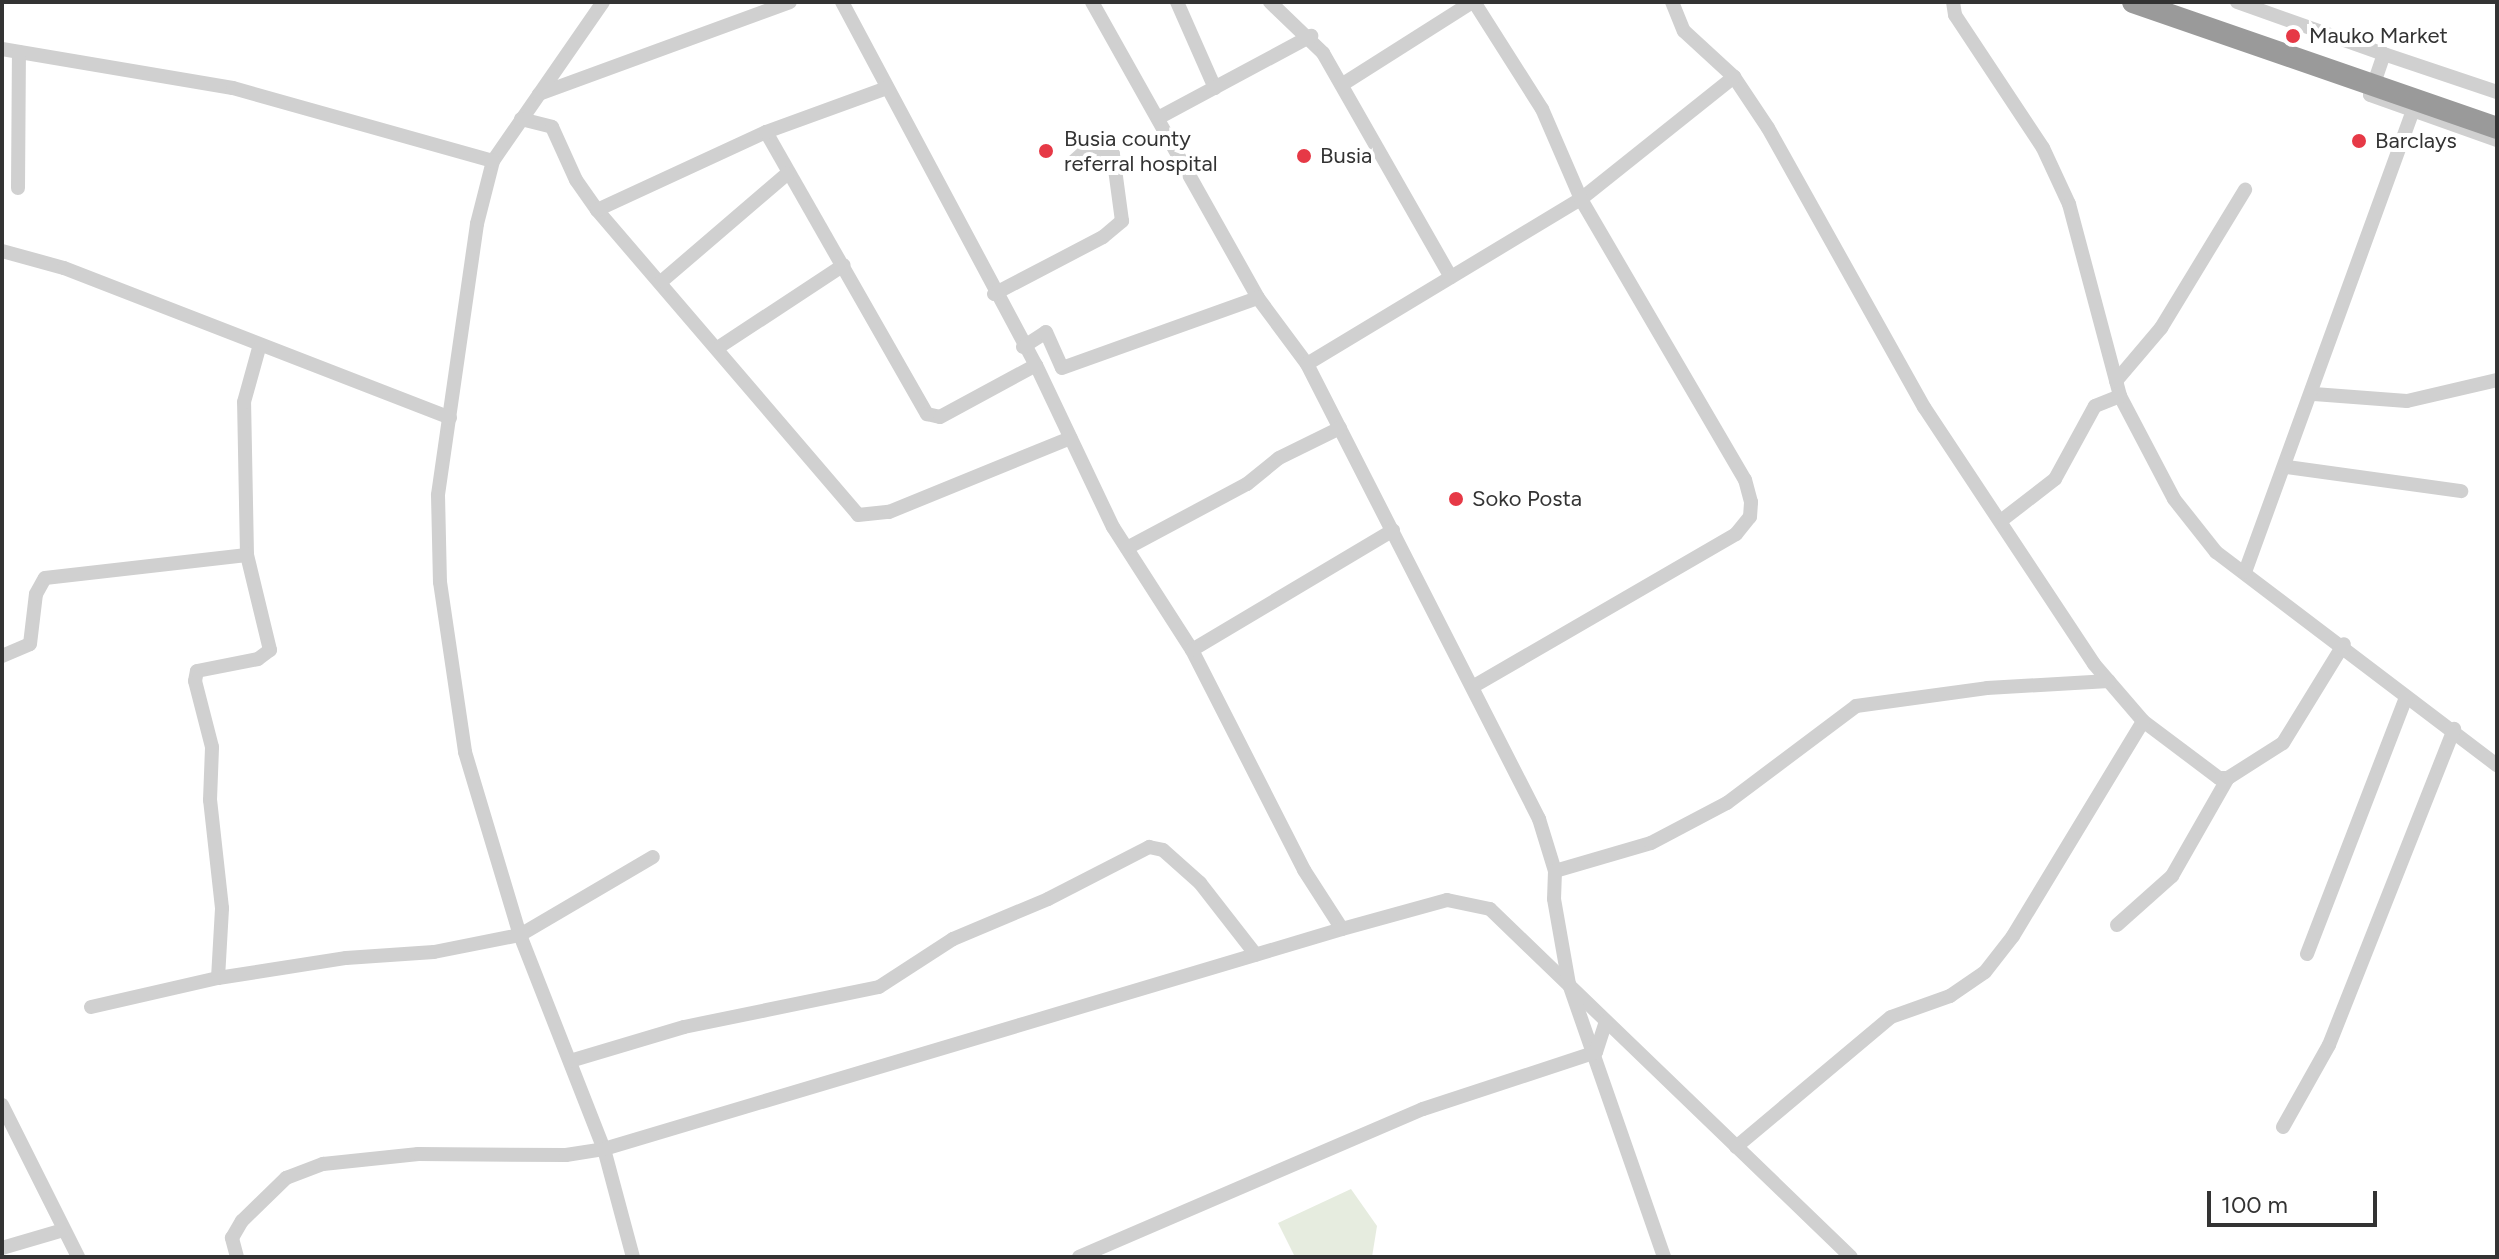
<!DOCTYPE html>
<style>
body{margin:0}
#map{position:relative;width:2499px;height:1259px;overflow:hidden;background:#fff;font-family:Figtree,sans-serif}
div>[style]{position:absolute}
.green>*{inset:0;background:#e6ecdf}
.minor>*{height:14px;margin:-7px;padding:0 7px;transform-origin:7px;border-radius:7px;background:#d0d0d0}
.highway>*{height:22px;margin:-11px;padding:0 11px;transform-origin:11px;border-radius:11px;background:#9a9a9a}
.dots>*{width:22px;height:22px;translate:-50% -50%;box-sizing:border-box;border:4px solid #fff;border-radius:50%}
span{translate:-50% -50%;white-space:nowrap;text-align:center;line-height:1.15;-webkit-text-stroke:8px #fff;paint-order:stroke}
.poi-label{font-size:22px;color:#333}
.left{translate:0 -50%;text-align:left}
.frame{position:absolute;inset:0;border:4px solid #333;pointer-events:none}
.scale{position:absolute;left:2207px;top:1191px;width:170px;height:36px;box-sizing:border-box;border:4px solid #333;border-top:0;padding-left:10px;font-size:24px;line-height:28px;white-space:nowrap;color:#333;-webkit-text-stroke:6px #fff;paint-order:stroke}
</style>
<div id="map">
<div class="green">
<div style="clip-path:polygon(1351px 1189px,1377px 1226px,1372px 1257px,1295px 1257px,1278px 1223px)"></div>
</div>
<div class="minor">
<div style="left:603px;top:2px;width:193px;rotate:124.7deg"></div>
<div style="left:493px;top:161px;width:65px;rotate:104.3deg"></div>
<div style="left:477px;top:224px;width:274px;rotate:98.2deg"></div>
<div style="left:438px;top:495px;width:87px;rotate:88.7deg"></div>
<div style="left:440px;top:582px;width:172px;rotate:81.6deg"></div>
<div style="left:465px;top:752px;width:191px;rotate:73.3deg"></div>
<div style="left:520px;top:935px;width:230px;rotate:68.6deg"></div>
<div style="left:604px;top:1149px;width:112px;rotate:75deg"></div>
<div style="left:842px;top:2px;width:412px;rotate:61.9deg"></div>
<div style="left:1036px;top:365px;width:179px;rotate:64.6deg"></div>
<div style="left:1113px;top:527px;width:146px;rotate:57.3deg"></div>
<div style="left:1192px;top:650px;width:247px;rotate:63deg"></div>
<div style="left:1304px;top:870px;width:70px;rotate:57.2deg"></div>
<div style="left:1342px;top:929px;width:109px;rotate:-15.4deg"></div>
<div style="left:1447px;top:900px;width:44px;rotate:11.8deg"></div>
<div style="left:1490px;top:909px;width:501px;rotate:43.95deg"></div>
<div style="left:1092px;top:2px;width:339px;rotate:60.7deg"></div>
<div style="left:1258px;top:298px;width:82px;rotate:53.4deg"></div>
<div style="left:1307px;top:364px;width:511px;rotate:62.98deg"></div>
<div style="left:1539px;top:819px;width:54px;rotate:72.9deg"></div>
<div style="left:1555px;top:871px;width:28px;rotate:92deg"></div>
<div style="left:1554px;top:899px;width:86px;rotate:80deg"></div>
<div style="left:1569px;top:984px;width:289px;rotate:70.8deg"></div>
<div style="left:1177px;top:2px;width:94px;rotate:66.2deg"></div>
<div style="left:1270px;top:2px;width:74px;rotate:43.9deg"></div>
<div style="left:1323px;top:53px;width:258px;rotate:60.3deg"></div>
<div style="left:1672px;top:2px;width:31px;rotate:68deg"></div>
<div style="left:1684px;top:31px;width:68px;rotate:42.6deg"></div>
<div style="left:1734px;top:77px;width:61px;rotate:56.3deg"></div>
<div style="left:1768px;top:128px;width:320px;rotate:60.8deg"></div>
<div style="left:1924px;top:407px;width:308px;rotate:56.5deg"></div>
<div style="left:2094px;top:664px;width:75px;rotate:49.3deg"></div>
<div style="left:2143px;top:721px;width:95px;rotate:36.9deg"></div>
<div style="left:2219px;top:778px;width:9px"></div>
<div style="left:2228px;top:778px;width:65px;rotate:-32.5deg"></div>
<div style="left:2283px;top:743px;width:116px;rotate:-58.4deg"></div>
<div style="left:1953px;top:2px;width:13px;rotate:81deg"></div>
<div style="left:1955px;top:15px;width:159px;rotate:56.5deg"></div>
<div style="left:2043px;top:148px;width:62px;rotate:65.1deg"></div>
<div style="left:2069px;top:204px;width:199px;rotate:75.1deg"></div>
<div style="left:2120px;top:396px;width:116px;rotate:62.3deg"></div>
<div style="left:2174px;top:499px;width:68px;rotate:51.6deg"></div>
<div style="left:2216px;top:552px;width:353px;rotate:37.2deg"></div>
<div style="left:2237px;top:2px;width:156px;rotate:19.5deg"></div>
<div style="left:2px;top:49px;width:234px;rotate:9.6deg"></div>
<div style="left:233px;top:88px;width:270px;rotate:15.7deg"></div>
<div style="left:1343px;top:84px;width:153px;rotate:-32.4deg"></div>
<div style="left:2497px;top:92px;width:119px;rotate:-161.4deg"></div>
<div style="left:2384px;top:54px;width:43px;rotate:108.9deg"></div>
<div style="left:2370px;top:95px;width:135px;rotate:19.5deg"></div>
<div style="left:539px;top:94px;width:267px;rotate:-20.1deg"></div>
<div style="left:1158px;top:118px;width:174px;rotate:-28.2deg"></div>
<div style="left:521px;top:119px;width:32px;rotate:14deg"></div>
<div style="left:552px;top:127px;width:58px;rotate:65.6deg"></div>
<div style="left:576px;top:180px;width:37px;rotate:55deg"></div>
<div style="left:597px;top:210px;width:401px;rotate:49.4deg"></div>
<div style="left:858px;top:515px;width:31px;rotate:-6deg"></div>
<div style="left:889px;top:512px;width:196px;rotate:-22.2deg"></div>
<div style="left:766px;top:132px;width:325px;rotate:60.3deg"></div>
<div style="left:927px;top:414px;width:13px;rotate:13deg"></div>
<div style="left:940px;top:417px;width:109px;rotate:-28.4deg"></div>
<div style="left:18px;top:188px;width:136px;rotate:-89.6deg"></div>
<div style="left:597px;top:210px;width:186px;rotate:-24.8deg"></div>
<div style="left:766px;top:132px;width:129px;rotate:-20deg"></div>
<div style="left:2px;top:251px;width:64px;rotate:15.3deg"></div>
<div style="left:64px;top:268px;width:414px;rotate:21.2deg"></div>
<div style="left:662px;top:281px;width:165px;rotate:-40.6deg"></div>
<div style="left:994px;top:294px;width:123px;rotate:-27.6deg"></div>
<div style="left:1103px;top:237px;width:25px;rotate:-40deg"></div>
<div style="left:1122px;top:221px;width:68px;rotate:-97.7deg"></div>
<div style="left:1113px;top:154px;width:30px;rotate:-178deg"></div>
<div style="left:1083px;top:153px;width:12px;rotate:138deg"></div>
<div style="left:719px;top:347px;width:149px;rotate:-33.3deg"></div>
<div style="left:1023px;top:347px;width:27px;rotate:-33deg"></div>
<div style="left:1046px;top:332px;width:39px;rotate:66deg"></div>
<div style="left:1062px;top:368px;width:208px;rotate:-19.7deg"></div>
<div style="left:1307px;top:364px;width:320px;rotate:-31.1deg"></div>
<div style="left:1581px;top:199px;width:196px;rotate:-38.6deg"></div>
<div style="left:2116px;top:381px;width:70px;rotate:-49.7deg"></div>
<div style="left:2161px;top:328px;width:162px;rotate:-58.7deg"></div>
<div style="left:2314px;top:394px;width:93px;rotate:4.3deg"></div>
<div style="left:2407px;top:401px;width:92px;rotate:-13.1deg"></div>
<div style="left:2287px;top:467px;width:176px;rotate:7.9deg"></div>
<div style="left:2002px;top:520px;width:67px;rotate:-37.7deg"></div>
<div style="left:2055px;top:479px;width:83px;rotate:-61.3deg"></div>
<div style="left:2095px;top:406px;width:27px;rotate:-22deg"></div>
<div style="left:1127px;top:548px;width:136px;rotate:-28.1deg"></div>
<div style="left:1247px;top:484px;width:41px;rotate:-39.1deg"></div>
<div style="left:1279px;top:458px;width:68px;rotate:-26.2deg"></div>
<div style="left:2245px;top:572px;width:488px;rotate:-70deg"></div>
<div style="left:1192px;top:650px;width:234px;rotate:-30.8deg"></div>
<div style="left:2px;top:656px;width:30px;rotate:-23deg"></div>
<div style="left:30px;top:644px;width:50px;rotate:-83.2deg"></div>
<div style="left:36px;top:594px;width:18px;rotate:-61deg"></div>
<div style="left:45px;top:578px;width:203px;rotate:-6.5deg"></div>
<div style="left:247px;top:555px;width:153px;rotate:-91.1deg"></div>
<div style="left:244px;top:402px;width:56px;rotate:-74.5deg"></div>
<div style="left:1474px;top:686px;width:303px;rotate:-30.1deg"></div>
<div style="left:1736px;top:534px;width:22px;rotate:-51deg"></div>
<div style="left:1750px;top:517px;width:15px;rotate:-86deg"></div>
<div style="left:1751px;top:502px;width:23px;rotate:-105deg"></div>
<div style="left:1745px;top:480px;width:325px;rotate:-120.3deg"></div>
<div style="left:1581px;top:199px;width:98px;rotate:-113.4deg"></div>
<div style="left:1542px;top:109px;width:127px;rotate:-122.4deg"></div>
<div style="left:1555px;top:871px;width:100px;rotate:-16.3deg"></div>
<div style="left:1651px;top:843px;width:86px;rotate:-27.8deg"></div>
<div style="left:1727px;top:803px;width:161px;rotate:-36.9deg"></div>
<div style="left:1856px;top:706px;width:132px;rotate:-7.8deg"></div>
<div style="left:1987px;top:688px;width:122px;rotate:-3.3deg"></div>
<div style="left:2117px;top:925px;width:74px;rotate:-41.7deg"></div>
<div style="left:2172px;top:876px;width:113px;rotate:-60.3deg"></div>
<div style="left:2307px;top:954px;width:275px;rotate:-68.9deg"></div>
<div style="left:218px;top:978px;width:70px;rotate:-86.7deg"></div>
<div style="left:222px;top:908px;width:109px;rotate:-96.3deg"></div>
<div style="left:210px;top:800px;width:53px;rotate:-87.8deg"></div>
<div style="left:212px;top:747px;width:68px;rotate:-104.4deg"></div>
<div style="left:195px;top:681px;width:10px;rotate:-79deg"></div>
<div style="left:197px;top:671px;width:62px;rotate:-11.1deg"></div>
<div style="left:258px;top:659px;width:15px;rotate:-37deg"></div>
<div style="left:270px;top:650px;width:98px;rotate:-103.6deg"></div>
<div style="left:91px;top:1007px;width:130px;rotate:-12.9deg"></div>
<div style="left:218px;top:978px;width:130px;rotate:-8.9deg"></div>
<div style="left:346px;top:958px;width:88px;rotate:-3.9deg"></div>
<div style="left:434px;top:952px;width:88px;rotate:-11.2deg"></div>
<div style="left:520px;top:935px;width:154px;rotate:-30.4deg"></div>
<div style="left:570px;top:1061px;width:119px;rotate:-16.6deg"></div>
<div style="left:684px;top:1027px;width:199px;rotate:-11.6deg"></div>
<div style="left:879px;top:987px;width:88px;rotate:-33deg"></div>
<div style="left:953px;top:939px;width:103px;rotate:-22.8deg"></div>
<div style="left:1048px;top:899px;width:114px;rotate:-27.2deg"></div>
<div style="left:1149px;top:847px;width:14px;rotate:12deg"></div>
<div style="left:1163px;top:850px;width:50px;rotate:41.7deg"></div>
<div style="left:1200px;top:883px;width:91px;rotate:52.1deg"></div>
<div style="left:2px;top:1105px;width:170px;rotate:63.4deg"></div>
<div style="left:2283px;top:1127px;width:94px;rotate:-60.7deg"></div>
<div style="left:2329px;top:1045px;width:340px;rotate:-68.4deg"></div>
<div style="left:1736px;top:1147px;width:202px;rotate:-40deg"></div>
<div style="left:1891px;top:1017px;width:63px;rotate:-19.6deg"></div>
<div style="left:1950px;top:996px;width:42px;rotate:-34.4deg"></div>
<div style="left:1985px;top:972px;width:46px;rotate:-52.1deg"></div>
<div style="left:2013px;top:936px;width:251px;rotate:-58.8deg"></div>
<div style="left:2px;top:1248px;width:64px;rotate:-16.4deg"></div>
<div style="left:237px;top:1257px;width:20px;rotate:-105deg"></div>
<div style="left:232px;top:1238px;width:20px;rotate:-60deg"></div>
<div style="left:242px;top:1221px;width:62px;rotate:-44.3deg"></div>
<div style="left:286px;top:1178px;width:40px;rotate:-21deg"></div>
<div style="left:323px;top:1164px;width:96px;rotate:-6deg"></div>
<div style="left:418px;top:1154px;width:148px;rotate:0.4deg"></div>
<div style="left:566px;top:1155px;width:38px;rotate:-9deg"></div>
<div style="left:604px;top:1149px;width:770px;rotate:-16.6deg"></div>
<div style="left:1079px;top:1257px;width:374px;rotate:-23.3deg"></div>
<div style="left:1423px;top:1109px;width:182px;rotate:-18.2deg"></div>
<div style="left:1596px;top:1052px;width:32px;rotate:-72deg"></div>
</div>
<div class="highway">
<div style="left:2133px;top:2px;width:385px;rotate:19.1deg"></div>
</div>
<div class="dots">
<div style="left:2293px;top:36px;background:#e63946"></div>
<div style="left:2359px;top:141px;background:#e63946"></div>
<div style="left:1046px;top:151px;background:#e63946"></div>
<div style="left:1304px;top:156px;background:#e63946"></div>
<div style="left:1456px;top:499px;background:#e63946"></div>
</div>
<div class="poi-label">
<span class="left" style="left:2309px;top:36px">Mauko Market</span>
<span class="left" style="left:1064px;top:151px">Busia county<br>referral hospital</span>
<span class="left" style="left:2375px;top:141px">Barclays</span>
<span class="left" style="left:1320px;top:156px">Busia</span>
<span class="left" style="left:1472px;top:499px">Soko Posta</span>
</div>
<div class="frame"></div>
<div class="scale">100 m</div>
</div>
